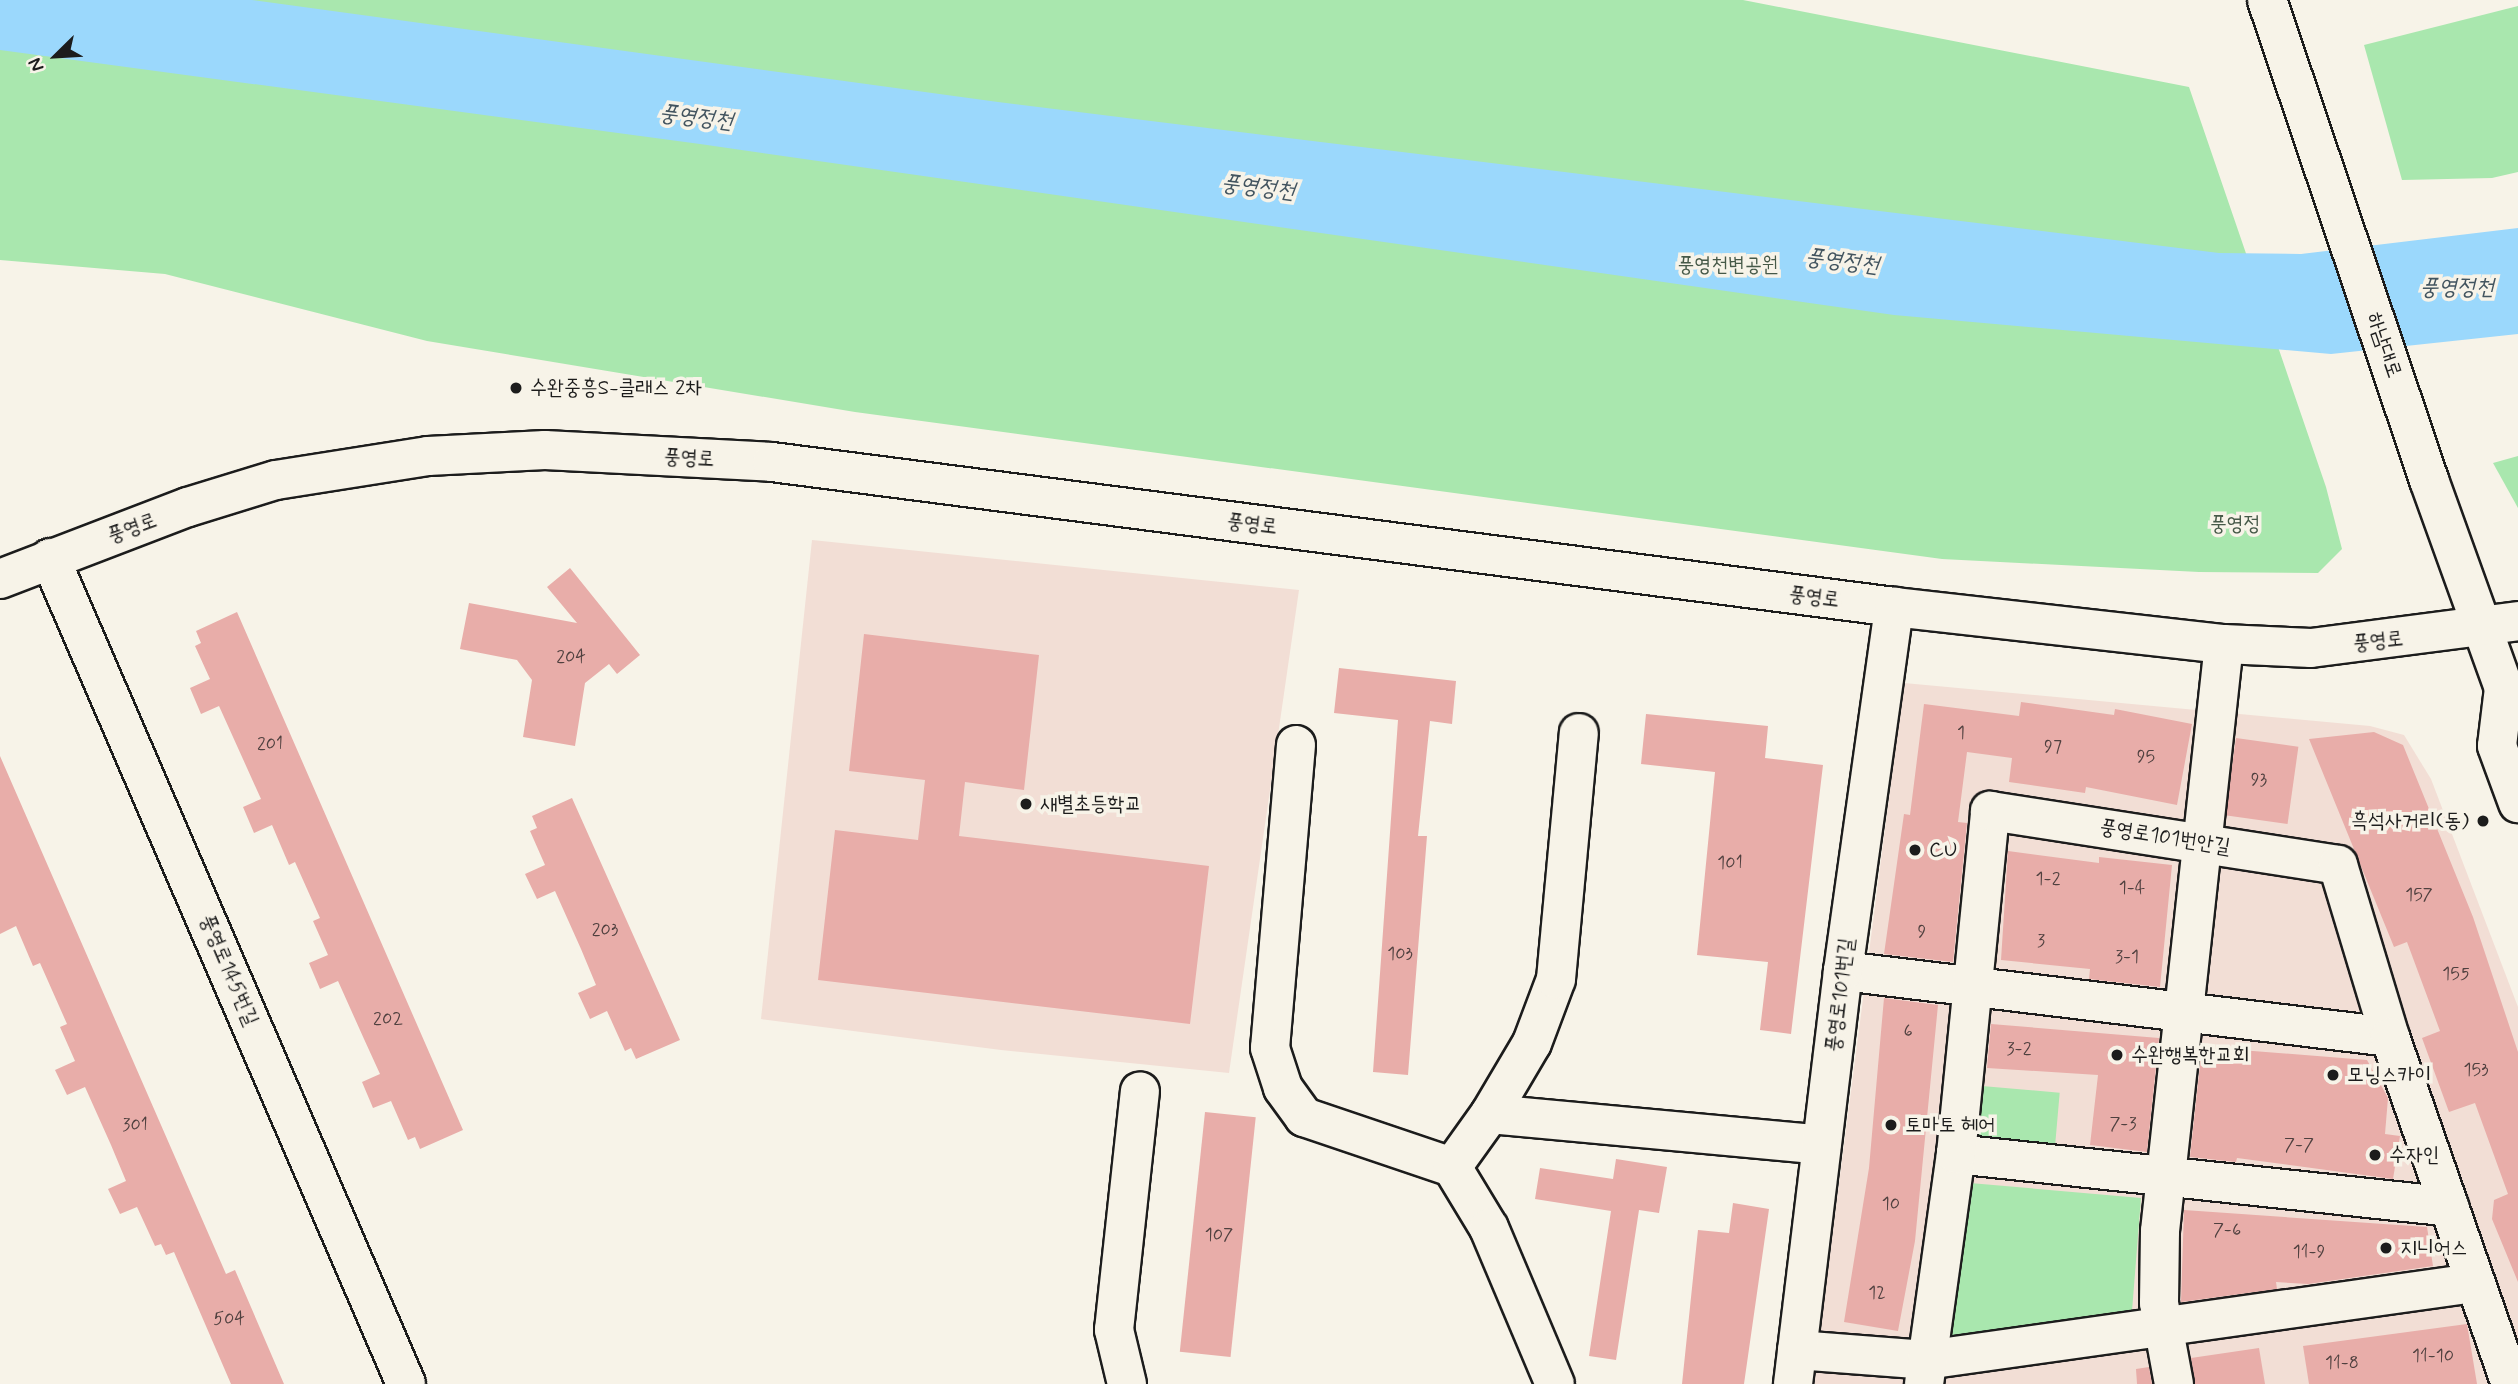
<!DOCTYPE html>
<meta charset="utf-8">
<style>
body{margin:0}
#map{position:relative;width:2518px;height:1384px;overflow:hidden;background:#f7f3e8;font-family:Mynerve,"Poor Story",sans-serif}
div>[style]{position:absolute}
.built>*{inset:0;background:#f2ded5}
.green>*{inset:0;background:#a9e7ae;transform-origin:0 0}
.water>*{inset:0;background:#9bd8fc}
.building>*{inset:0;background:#e8ada9;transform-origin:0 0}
.roads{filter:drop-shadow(2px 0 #1c1c1c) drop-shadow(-2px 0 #1c1c1c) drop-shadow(0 2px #1c1c1c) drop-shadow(0 -2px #1c1c1c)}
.minor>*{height:38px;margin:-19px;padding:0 19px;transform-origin:19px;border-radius:19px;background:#f7f3e8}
.major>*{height:38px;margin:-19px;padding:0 19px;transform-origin:19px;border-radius:19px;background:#f7f3e8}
.dots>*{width:19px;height:19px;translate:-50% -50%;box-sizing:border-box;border:4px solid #f7f3e8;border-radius:50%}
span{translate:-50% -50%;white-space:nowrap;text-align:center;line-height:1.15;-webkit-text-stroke:7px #f7f3e8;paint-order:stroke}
.number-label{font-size:18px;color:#4f403f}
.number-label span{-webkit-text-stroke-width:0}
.park-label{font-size:21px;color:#465948}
.street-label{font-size:21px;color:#1c1c1c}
.poi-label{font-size:21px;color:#1c1c1c}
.left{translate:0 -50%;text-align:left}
.right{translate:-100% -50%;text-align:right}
.water-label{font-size:23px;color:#42545f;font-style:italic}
.north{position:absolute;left:21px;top:21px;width:70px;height:70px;-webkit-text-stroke:5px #f7f3e8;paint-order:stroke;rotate:246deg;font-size:19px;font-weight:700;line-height:28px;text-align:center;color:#1c1c1c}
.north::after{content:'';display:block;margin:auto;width:24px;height:32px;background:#1c1c1c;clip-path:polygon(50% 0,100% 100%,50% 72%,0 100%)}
</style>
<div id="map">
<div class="built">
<div style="clip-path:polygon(812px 540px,1299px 590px,1229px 1073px,1001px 1050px,761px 1019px)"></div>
<div style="clip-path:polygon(1904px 683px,2370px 726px,2404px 735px,2431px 779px,2518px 1007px,2518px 1384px,1813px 1384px)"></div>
</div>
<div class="green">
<div style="clip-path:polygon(0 0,1743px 0,2189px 87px,2326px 487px,2342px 549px,2318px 573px,2199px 572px,1942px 559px,855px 412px,427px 341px,165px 274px,0 260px)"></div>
<div style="clip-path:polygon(2518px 6px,2518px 172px,2492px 178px,2402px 180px,2364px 45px)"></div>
<div style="clip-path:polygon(2518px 456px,2518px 508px,2493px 463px)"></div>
<div style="left:1982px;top:1086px;width:78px;height:51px;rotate:5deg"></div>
<div style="clip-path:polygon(1970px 1183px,2141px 1198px,2132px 1311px,1949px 1343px)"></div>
</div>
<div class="water">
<div style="clip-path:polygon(0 0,252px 0,998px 102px,2219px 253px,2301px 254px,2518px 228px,2518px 334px,2331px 354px,1894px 315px,700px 144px,0 50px)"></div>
</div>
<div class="building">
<div style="clip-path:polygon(570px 568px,640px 655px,617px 674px,609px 664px,585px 683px,575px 746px,523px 737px,532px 680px,517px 660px,460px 649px,469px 603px,577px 623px,547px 587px)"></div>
<div style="clip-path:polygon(237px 612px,463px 1130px,420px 1149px,415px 1137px,408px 1140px,391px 1101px,373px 1108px,362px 1082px,380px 1074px,364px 1039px,338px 981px,320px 989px,309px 963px,328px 955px,313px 921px,320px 918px,295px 862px,289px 865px,272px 825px,254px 833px,243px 807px,261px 799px,219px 706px,201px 714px,190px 688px,210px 679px,195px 646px,201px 643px,196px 631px)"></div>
<div style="clip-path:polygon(864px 634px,1039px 655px,1024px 790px,965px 782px,959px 836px,1209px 866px,1190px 1024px,818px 980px,835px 830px,918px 840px,925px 780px,849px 771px)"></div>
<div style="clip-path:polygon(1339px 668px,1456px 681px,1452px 724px,1430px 721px,1418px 836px,1427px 836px,1408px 1075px,1373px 1072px,1398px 720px,1334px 713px)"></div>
<div style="clip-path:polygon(2021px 702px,2114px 715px,2115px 709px,2192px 724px,2177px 805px,2086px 787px,2085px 793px,2009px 782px,2012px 758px,1967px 752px,1958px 822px,1967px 823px,1953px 962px,1884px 954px,1904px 814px,1910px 815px,1924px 704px,2019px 716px)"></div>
<div style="clip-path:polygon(1646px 714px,1768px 726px,1765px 758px,1823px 765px,1791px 1034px,1760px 1030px,1768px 962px,1697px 955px,1715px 772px,1641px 764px)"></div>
<div style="clip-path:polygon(2374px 732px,2403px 745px,2473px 917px,2518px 1052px,2518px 1282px,2492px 1219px,2494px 1200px,2508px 1194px,2475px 1103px,2449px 1112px,2422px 1038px,2440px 1031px,2407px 942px,2394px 947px,2309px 739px)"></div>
<div style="left:2236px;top:738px;width:63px;height:78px;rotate:8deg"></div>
<div style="clip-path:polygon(0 756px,226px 1274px,235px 1270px,284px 1384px,231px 1384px,174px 1252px,166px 1255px,161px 1244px,155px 1246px,137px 1207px,120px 1214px,108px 1189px,126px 1181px,111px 1145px,85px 1087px,67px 1095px,55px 1070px,75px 1061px,60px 1027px,67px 1024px,40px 963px,33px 966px,16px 926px,0 934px)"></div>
<div style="clip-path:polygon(572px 798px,680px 1040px,636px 1059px,631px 1048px,625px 1051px,607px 1011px,590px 1019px,578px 993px,596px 985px,581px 949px,555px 891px,537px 899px,525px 874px,545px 865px,530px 831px,537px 828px,532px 816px)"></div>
<div style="clip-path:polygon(2008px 851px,2099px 863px,2099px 857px,2172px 865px,2160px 987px,2089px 979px,2090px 969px,2001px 960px)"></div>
<div style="clip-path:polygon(1884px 998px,1938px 1005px,1915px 1241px,1898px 1331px,1844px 1322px,1869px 1168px)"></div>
<div style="clip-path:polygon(1991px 1024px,2159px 1038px,2147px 1152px,2090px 1145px,2098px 1075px,1987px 1068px)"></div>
<div style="clip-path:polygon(2202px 1047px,2367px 1060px,2388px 1098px,2385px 1134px,2400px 1136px,2393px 1179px,2237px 1158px,2236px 1162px,2190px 1157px)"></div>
<div style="left:1205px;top:1112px;width:51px;height:241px;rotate:6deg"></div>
<div style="clip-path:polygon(1616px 1159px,1667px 1167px,1659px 1213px,1639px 1210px,1616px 1360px,1589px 1356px,1611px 1211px,1535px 1199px,1540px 1168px,1613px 1179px)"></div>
<div style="clip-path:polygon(1733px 1203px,1769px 1209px,1744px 1384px,1682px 1384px,1698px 1230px,1729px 1233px)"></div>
<div style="clip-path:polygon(2184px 1210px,2427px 1227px,2433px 1266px,2308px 1284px,2276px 1282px,2277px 1289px,2181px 1302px)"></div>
<div style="clip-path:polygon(2467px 1324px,2477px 1384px,2309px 1384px,2303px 1346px)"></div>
<div style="clip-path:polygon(2259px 1348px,2265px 1384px,2195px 1384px,2191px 1358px)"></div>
<div style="clip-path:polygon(2149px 1367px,2152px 1384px,2137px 1384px,2136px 1369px)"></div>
</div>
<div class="roads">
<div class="minor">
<div style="left:50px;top:558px;width:899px;rotate:66.68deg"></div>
<div style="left:1296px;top:745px;width:304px;rotate:94.9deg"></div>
<div style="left:1270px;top:1048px;width:42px;rotate:72deg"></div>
<div style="left:1283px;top:1088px;width:36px;rotate:54deg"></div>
<div style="left:1304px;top:1117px;width:156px;rotate:18.7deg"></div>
<div style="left:1452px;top:1167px;width:71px;rotate:58.8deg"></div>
<div style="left:1489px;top:1228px;width:169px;rotate:67.1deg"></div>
<div style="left:1843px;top:971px;width:551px;rotate:6.88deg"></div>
<div style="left:1490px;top:1114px;width:333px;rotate:5.3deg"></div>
<div style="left:1956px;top:1154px;width:496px;rotate:6.1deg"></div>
<div style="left:1452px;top:1167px;width:65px;rotate:-54.4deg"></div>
<div style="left:1490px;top:1114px;width:82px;rotate:-59.4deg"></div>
<div style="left:1532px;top:1043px;width:68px;rotate:-69.4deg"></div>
<div style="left:1556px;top:979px;width:247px;rotate:-84.7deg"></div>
<div style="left:1797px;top:1350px;width:129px;rotate:4.4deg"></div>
<div style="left:1926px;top:1360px;width:552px;rotate:-8.01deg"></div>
<div style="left:1127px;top:1384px;width:56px;rotate:-103.5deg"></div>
<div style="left:1114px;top:1330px;width:240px;rotate:-83.8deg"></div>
<div style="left:1793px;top:1384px;width:416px;rotate:-83.1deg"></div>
<div style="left:1843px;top:971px;width:368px;rotate:-82deg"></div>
<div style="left:1924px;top:1384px;width:232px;rotate:-82.1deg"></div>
<div style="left:1956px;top:1154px;width:345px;rotate:-84.3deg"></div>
<div style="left:1990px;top:811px;width:352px;rotate:8.8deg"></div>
<div style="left:2338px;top:865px;width:180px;rotate:73.2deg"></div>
<div style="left:2390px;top:1037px;width:367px;rotate:70.8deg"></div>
<div style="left:2174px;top:1384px;width:82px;rotate:-100.5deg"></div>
<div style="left:2159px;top:1303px;width:72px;rotate:-89.2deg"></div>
<div style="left:2160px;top:1231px;width:590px;rotate:-83.78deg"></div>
</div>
<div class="major">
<div style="left:2267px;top:0;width:507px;rotate:71.35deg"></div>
<div style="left:2429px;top:480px;width:221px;rotate:70.2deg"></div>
<div style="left:2504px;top:688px;width:21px;rotate:47deg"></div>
<div style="left:0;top:579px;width:201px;rotate:-21deg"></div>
<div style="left:188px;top:507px;width:92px;rotate:-17.1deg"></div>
<div style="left:276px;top:480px;width:154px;rotate:-9deg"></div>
<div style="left:428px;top:456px;width:117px;rotate:-2.9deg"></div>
<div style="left:545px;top:450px;width:227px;rotate:3deg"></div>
<div style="left:772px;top:462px;width:1131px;rotate:7.36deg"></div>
<div style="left:1894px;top:607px;width:332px;rotate:6.4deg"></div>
<div style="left:2224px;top:644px;width:87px;rotate:2.6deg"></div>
<div style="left:2311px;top:648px;width:209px;rotate:-7.4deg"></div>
<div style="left:2504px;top:688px;width:58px;rotate:96.9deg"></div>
<div style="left:2497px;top:746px;width:61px;rotate:69.8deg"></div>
</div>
</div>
<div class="dots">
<div style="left:516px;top:388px;background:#1c1c1c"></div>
<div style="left:1026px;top:804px;background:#1c1c1c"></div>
<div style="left:2483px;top:821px;background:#1c1c1c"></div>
<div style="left:1915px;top:850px;background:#1c1c1c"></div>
<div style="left:2117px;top:1055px;background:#1c1c1c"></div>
<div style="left:2333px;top:1075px;background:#1c1c1c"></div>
<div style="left:1891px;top:1125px;background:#1c1c1c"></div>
<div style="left:2375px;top:1155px;background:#1c1c1c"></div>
<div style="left:2386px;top:1248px;background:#1c1c1c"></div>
</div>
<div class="number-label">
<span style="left:571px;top:657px">204</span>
<span style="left:1961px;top:733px">1</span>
<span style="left:270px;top:744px">201</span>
<span style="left:2053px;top:747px">97</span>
<span style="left:2146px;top:757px">95</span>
<span style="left:2259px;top:780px">93</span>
<span style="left:1730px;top:863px">101</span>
<span style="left:2048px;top:879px">1-2</span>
<span style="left:2132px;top:888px">1-4</span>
<span style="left:2419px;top:895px">157</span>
<span style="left:605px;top:930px">203</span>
<span style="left:1922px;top:932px">9</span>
<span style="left:2041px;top:941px">3</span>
<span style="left:1400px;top:954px">103</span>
<span style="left:2127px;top:957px">3-1</span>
<span style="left:2456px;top:974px">155</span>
<span style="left:388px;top:1019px">202</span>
<span style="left:1908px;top:1031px">6</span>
<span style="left:2019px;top:1049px">3-2</span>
<span style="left:2476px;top:1070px">153</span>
<span style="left:2123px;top:1124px">7-3</span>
<span style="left:135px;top:1125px">301</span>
<span style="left:2299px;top:1145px">7-7</span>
<span style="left:1891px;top:1204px">10</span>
<span style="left:2227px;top:1230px">7-6</span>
<span style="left:1219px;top:1235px">107</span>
<span style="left:2309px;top:1252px">11-9</span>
<span style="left:1877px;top:1293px">12</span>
<span style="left:229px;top:1319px">504</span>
<span style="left:2433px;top:1356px">11-10</span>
<span style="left:2342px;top:1363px">11-8</span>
</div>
<div class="park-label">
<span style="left:1728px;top:265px">풍영천변공원</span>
<span style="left:2235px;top:524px">풍영정</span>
</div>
<div class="street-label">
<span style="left:2384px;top:345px;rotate:71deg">하남대로</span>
<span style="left:689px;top:458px;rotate:3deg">풍영로</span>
<span style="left:1252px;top:524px;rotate:7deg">풍영로</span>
<span style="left:132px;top:528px;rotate:-20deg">풍영로</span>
<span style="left:1814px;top:597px;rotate:7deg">풍영로</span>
<span style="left:2378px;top:641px;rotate:-6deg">풍영로</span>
<span style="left:2165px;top:837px;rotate:9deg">풍영로101번안길</span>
<span style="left:229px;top:970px;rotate:67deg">풍영로145번길</span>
<span style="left:1840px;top:995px;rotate:-83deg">풍영로101번길</span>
</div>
<div class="poi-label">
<span class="left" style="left:530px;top:388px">수완중흥S-클래스 2차</span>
<span class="left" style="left:1040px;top:804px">새별초등학교</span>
<span class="right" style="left:2469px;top:821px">흑석사거리(동)</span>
<span class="left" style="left:1929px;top:850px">CU</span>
<span class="left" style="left:2131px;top:1055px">수완행복한교회</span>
<span class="left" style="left:2347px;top:1075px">모닝스카이</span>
<span class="left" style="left:1905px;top:1125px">토마토 헤어</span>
<span class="left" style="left:2389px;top:1155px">수자인</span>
<span class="left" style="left:2400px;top:1248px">지니어스</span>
</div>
<div class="water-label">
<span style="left:696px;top:118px;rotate:7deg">풍영정천</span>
<span style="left:1258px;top:188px;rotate:7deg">풍영정천</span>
<span style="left:1842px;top:262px;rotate:7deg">풍영정천</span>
<span style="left:2457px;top:288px">풍영정천</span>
</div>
<div class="north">N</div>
</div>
